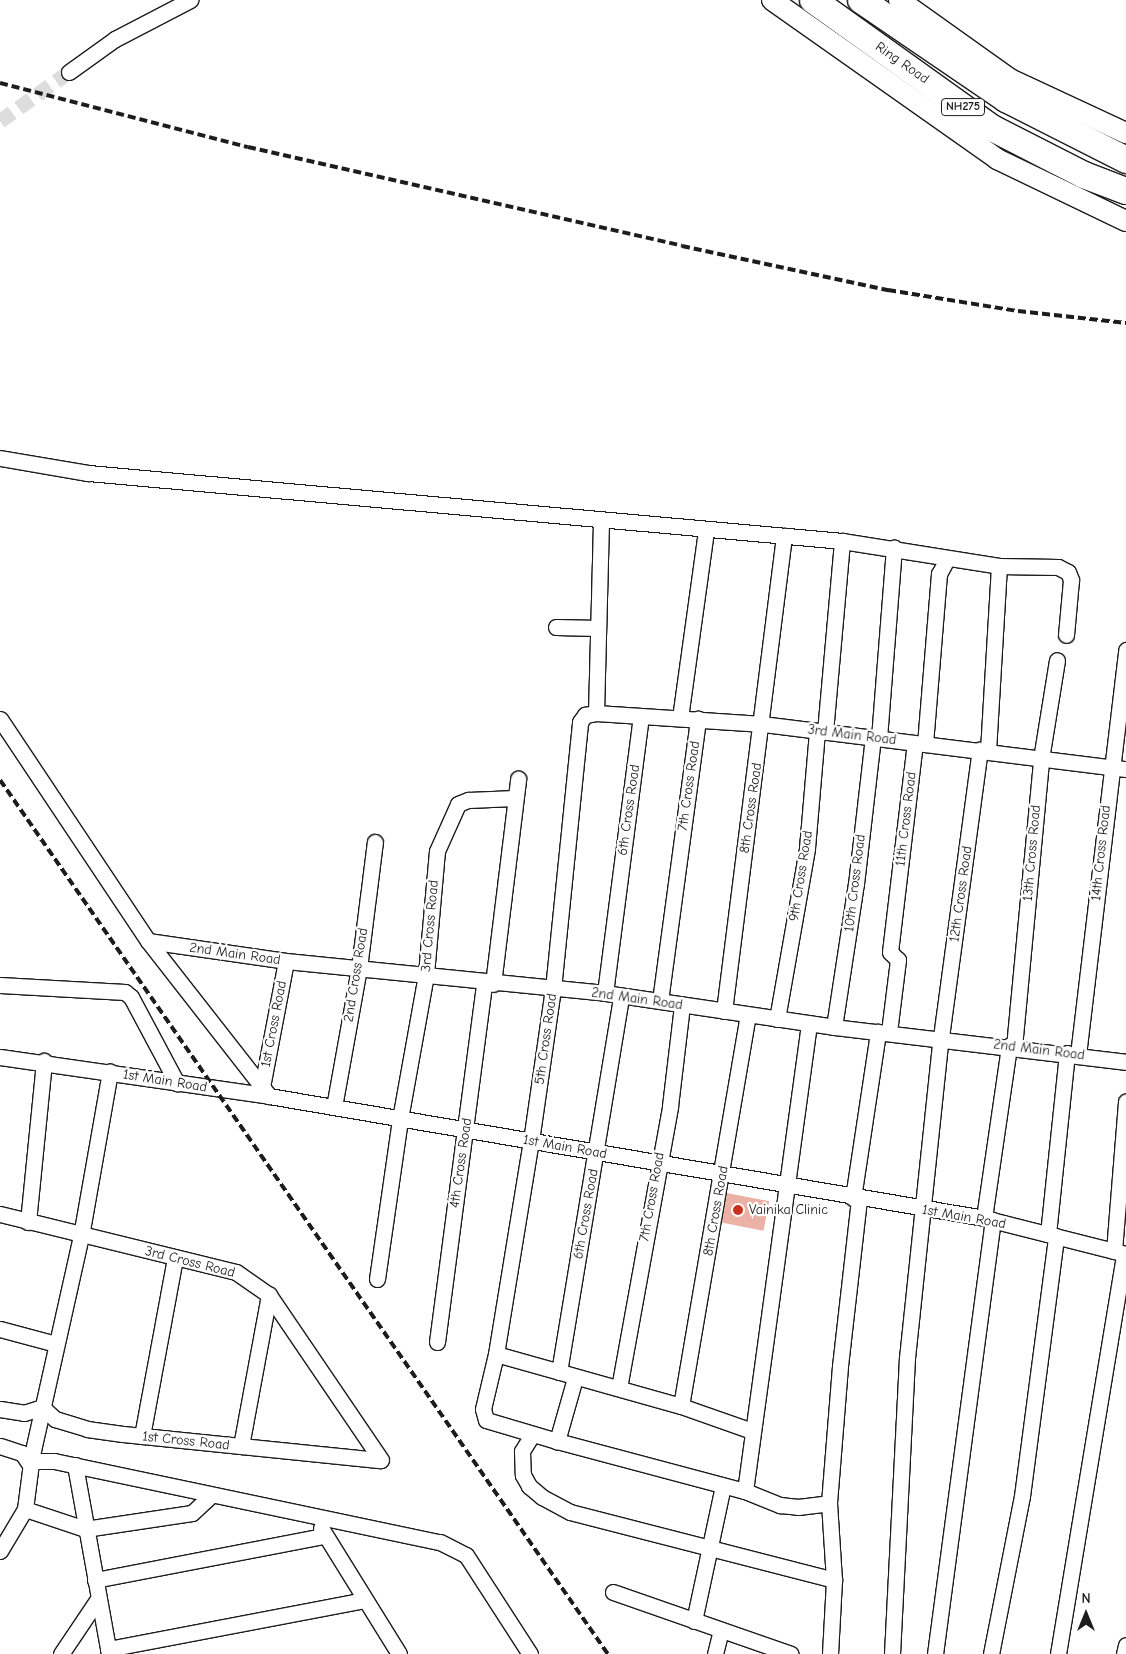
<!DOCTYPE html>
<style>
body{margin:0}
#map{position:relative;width:1126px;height:1654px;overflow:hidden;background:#fff;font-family:"Comic Neue",sans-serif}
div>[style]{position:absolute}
.building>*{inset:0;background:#ebb1a5;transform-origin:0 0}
.street-tunnel>*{height:15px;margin-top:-7.5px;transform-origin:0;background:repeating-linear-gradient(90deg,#ddd 0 15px,transparent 0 23px)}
.roads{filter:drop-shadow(1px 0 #1c1c1c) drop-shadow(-1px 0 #1c1c1c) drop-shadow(0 1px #1c1c1c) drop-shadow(0 -1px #1c1c1c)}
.street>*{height:15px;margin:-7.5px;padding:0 7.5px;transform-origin:7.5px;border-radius:7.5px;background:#fff}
.secondary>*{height:20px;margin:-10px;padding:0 10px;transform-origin:10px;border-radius:10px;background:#fff}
.highway>*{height:26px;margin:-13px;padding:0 13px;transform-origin:13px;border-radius:13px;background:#fff}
.rail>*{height:4px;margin-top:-2px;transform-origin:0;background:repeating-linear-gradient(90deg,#1c1c1c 0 8px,transparent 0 12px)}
.dots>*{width:14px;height:14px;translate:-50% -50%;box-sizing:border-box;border:2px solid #fff;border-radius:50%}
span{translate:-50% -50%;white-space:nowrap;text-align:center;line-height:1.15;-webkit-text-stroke:4.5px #fff;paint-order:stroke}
.shield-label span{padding:1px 4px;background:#fff;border:1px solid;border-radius:4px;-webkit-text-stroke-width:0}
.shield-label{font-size:12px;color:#1c1c1c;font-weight:700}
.street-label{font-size:14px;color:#1c1c1c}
.poi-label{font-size:14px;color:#1c1c1c}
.left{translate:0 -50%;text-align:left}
.north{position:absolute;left:1061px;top:1589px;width:50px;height:50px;-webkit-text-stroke:4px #fff;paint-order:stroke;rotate:0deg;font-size:14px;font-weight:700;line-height:20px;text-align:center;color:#1c1c1c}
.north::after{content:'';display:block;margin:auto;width:18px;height:22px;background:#1c1c1c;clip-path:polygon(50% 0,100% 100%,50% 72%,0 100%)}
</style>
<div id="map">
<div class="building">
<div style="left:727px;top:1193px;width:43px;height:30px;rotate:11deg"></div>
</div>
<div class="street-tunnel">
<div style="left:0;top:121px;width:85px;rotate:-35.4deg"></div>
</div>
<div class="roads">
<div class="street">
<div style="left:69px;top:72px;width:57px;rotate:-35.7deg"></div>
<div style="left:115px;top:39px;width:85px;rotate:-27.5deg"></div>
<div style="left:0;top:458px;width:89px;rotate:9.7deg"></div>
<div style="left:88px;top:473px;width:757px;rotate:5.15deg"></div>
<div style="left:842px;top:541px;width:159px;rotate:9deg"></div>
<div style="left:999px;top:566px;width:59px;rotate:1deg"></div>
<div style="left:1058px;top:567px;width:11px;rotate:27deg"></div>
<div style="left:1068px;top:572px;width:9px;rotate:69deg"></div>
<div style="left:1071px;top:580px;width:55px;rotate:95.2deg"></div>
<div style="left:556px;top:627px;width:42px;rotate:1.4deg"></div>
<div style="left:596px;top:713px;width:192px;rotate:-88.5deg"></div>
<div style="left:680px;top:718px;width:190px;rotate:-82.1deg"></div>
<div style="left:0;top:719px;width:267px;rotate:56.3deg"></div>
<div style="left:148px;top:941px;width:197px;rotate:52deg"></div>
<div style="left:825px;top:732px;width:192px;rotate:-84.9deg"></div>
<div style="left:879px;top:738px;width:191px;rotate:-85.5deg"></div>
<div style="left:925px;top:744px;width:171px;rotate:-85.3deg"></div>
<div style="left:939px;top:574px;width:17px;rotate:-62deg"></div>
<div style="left:988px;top:751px;width:185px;rotate:-86.6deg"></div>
<div style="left:148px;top:941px;width:139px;rotate:8.2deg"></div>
<div style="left:286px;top:961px;width:321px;rotate:5.7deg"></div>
<div style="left:605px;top:993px;width:232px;rotate:8.4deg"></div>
<div style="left:834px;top:1027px;width:294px;rotate:6.8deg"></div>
<div style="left:493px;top:984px;width:207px;rotate:-83deg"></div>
<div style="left:0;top:985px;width:125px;rotate:3.2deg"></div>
<div style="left:125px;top:992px;width:8px;rotate:40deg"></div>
<div style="left:131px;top:997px;width:98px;rotate:61.9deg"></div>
<div style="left:605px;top:993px;width:279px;rotate:-82.6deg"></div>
<div style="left:660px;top:1001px;width:285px;rotate:-82.3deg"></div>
<div style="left:724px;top:1011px;width:479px;rotate:-82.8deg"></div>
<div style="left:777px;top:1019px;width:174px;rotate:-80deg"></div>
<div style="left:807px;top:848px;width:116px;rotate:-85.1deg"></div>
<div style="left:834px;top:1027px;width:145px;rotate:-81.3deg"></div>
<div style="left:856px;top:884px;width:148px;rotate:-83.4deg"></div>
<div style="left:889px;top:1032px;width:73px;rotate:-82.9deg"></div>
<div style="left:898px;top:960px;width:11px;rotate:-135deg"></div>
<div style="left:890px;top:952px;width:210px;rotate:-83.2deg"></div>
<div style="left:1014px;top:1047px;width:289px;rotate:-84.6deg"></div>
<div style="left:1041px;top:759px;width:100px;rotate:-80.8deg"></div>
<div style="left:1078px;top:1055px;width:408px;rotate:-83.2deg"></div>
<div style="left:0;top:1057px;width:272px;rotate:8.2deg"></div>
<div style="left:269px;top:1096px;width:725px;rotate:9.68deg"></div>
<div style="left:984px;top:1218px;width:146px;rotate:14.2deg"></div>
<div style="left:262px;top:1087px;width:128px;rotate:-79.2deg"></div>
<div style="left:334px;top:1107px;width:141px;rotate:-79.8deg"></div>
<div style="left:359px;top:968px;width:127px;rotate:-82.8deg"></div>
<div style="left:853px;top:1198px;width:168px;rotate:-81.4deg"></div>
<div style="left:0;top:1214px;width:243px;rotate:13.8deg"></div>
<div style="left:236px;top:1272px;width:40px;rotate:34.9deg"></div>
<div style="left:269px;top:1295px;width:199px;rotate:55.8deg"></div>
<div style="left:984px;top:1218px;width:174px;rotate:-81.7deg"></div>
<div style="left:28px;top:1222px;width:162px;rotate:-84.3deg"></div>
<div style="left:1048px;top:1234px;width:182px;rotate:-84deg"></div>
<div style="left:1114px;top:1251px;width:150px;rotate:-85.4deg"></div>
<div style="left:377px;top:1279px;width:162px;rotate:-81.8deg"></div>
<div style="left:400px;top:1119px;width:147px;rotate:-79.8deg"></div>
<div style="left:426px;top:974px;width:123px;rotate:-84.9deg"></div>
<div style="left:437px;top:851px;width:51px;rotate:-65.9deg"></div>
<div style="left:458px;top:804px;width:11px;rotate:-22deg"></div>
<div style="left:468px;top:800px;width:47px;rotate:-2.4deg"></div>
<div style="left:0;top:1329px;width:58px;rotate:15deg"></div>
<div style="left:437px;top:1342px;width:362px;rotate:-82.5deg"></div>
<div style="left:496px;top:1354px;width:192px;rotate:15.7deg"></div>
<div style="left:681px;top:1406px;width:75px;rotate:19.4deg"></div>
<div style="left:559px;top:1372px;width:381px;rotate:-80.6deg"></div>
<div style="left:575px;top:1378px;width:66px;rotate:105.9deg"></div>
<div style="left:557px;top:1441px;width:74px;rotate:-163.5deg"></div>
<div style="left:486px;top:1420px;width:11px;rotate:-105deg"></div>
<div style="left:483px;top:1409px;width:57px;rotate:-76.7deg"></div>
<div style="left:496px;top:1354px;width:216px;rotate:-80.7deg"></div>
<div style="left:531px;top:1141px;width:154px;rotate:-81.8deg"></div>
<div style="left:553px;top:989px;width:268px;rotate:-84.2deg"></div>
<div style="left:580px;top:722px;width:9px;rotate:-54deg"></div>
<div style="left:585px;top:715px;width:11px;rotate:-10deg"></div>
<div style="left:596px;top:713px;width:167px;rotate:3.8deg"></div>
<div style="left:763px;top:724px;width:366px;rotate:7.1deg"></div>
<div style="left:619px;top:1388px;width:287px;rotate:-79.7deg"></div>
<div style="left:670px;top:1106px;width:102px;rotate:-83.2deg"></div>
<div style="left:681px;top:1406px;width:397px;rotate:-80.3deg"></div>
<div style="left:0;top:1409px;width:24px;rotate:9deg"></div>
<div style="left:24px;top:1413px;width:19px;rotate:-18deg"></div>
<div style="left:42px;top:1407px;width:18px;rotate:43deg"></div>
<div style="left:55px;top:1419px;width:34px;rotate:17deg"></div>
<div style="left:87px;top:1429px;width:36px;rotate:8deg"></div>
<div style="left:123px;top:1434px;width:259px;rotate:5.8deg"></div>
<div style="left:532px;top:1435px;width:19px;rotate:122deg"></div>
<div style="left:522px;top:1451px;width:24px;rotate:88deg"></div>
<div style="left:523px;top:1475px;width:13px;rotate:61deg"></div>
<div style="left:529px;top:1486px;width:17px;rotate:40deg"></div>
<div style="left:542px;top:1497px;width:32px;rotate:28deg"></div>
<div style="left:570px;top:1512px;width:273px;rotate:14.4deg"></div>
<div style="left:142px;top:1436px;width:181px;rotate:-79.5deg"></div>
<div style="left:557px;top:1441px;width:195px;rotate:14.9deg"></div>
<div style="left:745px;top:1491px;width:38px;rotate:22deg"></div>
<div style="left:780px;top:1505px;width:18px;rotate:6deg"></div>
<div style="left:798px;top:1507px;width:31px;rotate:-7deg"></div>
<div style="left:0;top:1446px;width:23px;rotate:18deg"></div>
<div style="left:22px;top:1453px;width:14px;rotate:56deg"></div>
<div style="left:30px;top:1465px;width:7px;rotate:-34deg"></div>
<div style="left:36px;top:1461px;width:18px"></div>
<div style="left:54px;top:1461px;width:394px;rotate:11.9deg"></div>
<div style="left:440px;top:1542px;width:29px;rotate:27deg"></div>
<div style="left:466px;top:1555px;width:118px;rotate:57.1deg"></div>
<div style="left:241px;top:1446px;width:154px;rotate:-79.5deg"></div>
<div style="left:75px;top:1465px;width:192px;rotate:79.8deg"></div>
<div style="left:745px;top:1491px;width:472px;rotate:-82.2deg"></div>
<div style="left:25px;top:1509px;width:63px;rotate:18.4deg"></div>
<div style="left:85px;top:1529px;width:108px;rotate:-8.5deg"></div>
<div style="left:192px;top:1513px;width:25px;rotate:-43deg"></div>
<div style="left:321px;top:1528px;width:148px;rotate:58.2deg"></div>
<div style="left:0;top:1551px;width:49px;rotate:-59.2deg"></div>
<div style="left:25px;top:1509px;width:54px;rotate:-82.6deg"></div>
<div style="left:32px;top:1455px;width:224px;rotate:-77.4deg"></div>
<div style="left:81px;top:1236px;width:167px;rotate:-80deg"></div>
<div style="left:95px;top:1580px;width:233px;rotate:-10.9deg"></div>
<div style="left:613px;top:1592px;width:188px;rotate:19.2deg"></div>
<div style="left:694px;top:1621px;width:138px;rotate:-77.9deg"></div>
<div style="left:108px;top:1649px;width:262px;rotate:-10.8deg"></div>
<div style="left:61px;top:1654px;width:66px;rotate:-56.1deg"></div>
<div style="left:715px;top:1654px;width:25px;rotate:-76deg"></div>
<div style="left:830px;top:1654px;width:74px;rotate:-86.9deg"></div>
<div style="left:834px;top:1580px;width:77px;rotate:-93.7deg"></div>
<div style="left:829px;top:1503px;width:137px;rotate:-85.4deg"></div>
<div style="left:840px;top:1366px;width:168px;rotate:-83.5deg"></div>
<div style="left:892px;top:1654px;width:296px;rotate:-87.1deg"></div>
<div style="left:907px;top:1358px;width:323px;rotate:-84deg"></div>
<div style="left:941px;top:1037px;width:290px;rotate:-82.3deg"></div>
<div style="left:935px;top:1654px;width:438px;rotate:-82.4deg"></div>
<div style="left:991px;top:1654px;width:161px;rotate:-78.9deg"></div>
<div style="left:1022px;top:1496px;width:262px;rotate:-82.5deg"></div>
<div style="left:1058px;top:1654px;width:405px;rotate:-80.6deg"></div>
<div style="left:1124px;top:1654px;width:9px;rotate:-77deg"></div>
</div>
<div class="secondary">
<div style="left:772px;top:0;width:276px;rotate:35.2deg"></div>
<div style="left:997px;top:159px;width:143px;rotate:25.7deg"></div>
<div style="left:899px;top:0;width:136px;rotate:35.4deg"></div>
<div style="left:1010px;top:79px;width:128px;rotate:25deg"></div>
</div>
<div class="highway">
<div style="left:813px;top:0;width:220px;rotate:35.6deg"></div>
<div style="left:992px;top:128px;width:103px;rotate:27.1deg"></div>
<div style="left:1084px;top:175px;width:45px;rotate:20.9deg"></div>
<div style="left:861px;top:0;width:176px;rotate:34.3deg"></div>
<div style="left:1006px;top:99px;width:135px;rotate:26.9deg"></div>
</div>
</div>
<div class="rail">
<div style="left:0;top:83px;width:256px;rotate:14.5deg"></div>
<div style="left:248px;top:147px;width:445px;rotate:12.8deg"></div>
<div style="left:682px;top:246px;width:211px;rotate:12.1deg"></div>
<div style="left:888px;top:290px;width:132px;rotate:9.2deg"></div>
<div style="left:1018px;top:311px;width:109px;rotate:6.3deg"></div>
<div style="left:0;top:780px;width:1065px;rotate:55.18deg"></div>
</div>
<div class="dots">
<div style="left:738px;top:1210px;background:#c8321e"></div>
</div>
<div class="shield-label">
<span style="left:963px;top:107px">NH275</span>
</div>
<div class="street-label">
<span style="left:902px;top:63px;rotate:35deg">Ring Road</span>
<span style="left:852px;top:735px;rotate:7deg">3rd Main Road</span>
<span style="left:689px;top:786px;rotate:-82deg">7th Cross Road</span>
<span style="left:751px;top:808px;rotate:-82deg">8th Cross Road</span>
<span style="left:629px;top:810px;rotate:-82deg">6th Cross Road</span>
<span style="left:906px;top:819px;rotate:-83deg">11th Cross Road</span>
<span style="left:1032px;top:853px;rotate:-85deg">13th Cross Road</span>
<span style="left:1101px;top:853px;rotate:-84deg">14th Cross Road</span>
<span style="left:801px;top:876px;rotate:-81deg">9th Cross Road</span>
<span style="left:855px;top:883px;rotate:-83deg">10th Cross Road</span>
<span style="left:961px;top:894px;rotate:-82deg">12th Cross Road</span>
<span style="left:430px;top:926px;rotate:-85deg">3rd Cross Road</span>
<span style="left:235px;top:954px;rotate:8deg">2nd Main Road</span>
<span style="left:356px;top:975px;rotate:-81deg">2nd Cross Road</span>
<span style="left:637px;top:999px;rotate:8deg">2nd Main Road</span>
<span style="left:274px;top:1024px;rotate:-79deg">1st Cross Road</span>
<span style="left:546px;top:1039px;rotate:-82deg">5th Cross Road</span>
<span style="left:1039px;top:1050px;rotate:7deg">2nd Main Road</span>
<span style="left:165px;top:1081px;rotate:9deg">1st Main Road</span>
<span style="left:565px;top:1147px;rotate:10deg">1st Main Road</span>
<span style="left:461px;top:1163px;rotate:-82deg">4th Cross Road</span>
<span style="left:652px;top:1197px;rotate:-80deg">7th Cross Road</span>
<span style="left:716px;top:1211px;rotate:-80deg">8th Cross Road</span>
<span style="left:586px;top:1214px;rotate:-80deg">6th Cross Road</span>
<span style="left:964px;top:1217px;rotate:10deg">1st Main Road</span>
<span style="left:190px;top:1262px;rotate:14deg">3rd Cross Road</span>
<span style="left:186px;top:1441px;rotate:6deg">1st Cross Road</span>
</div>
<div class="poi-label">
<span class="left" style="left:749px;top:1210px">Vainika Clinic</span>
</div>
<div class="north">N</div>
</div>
